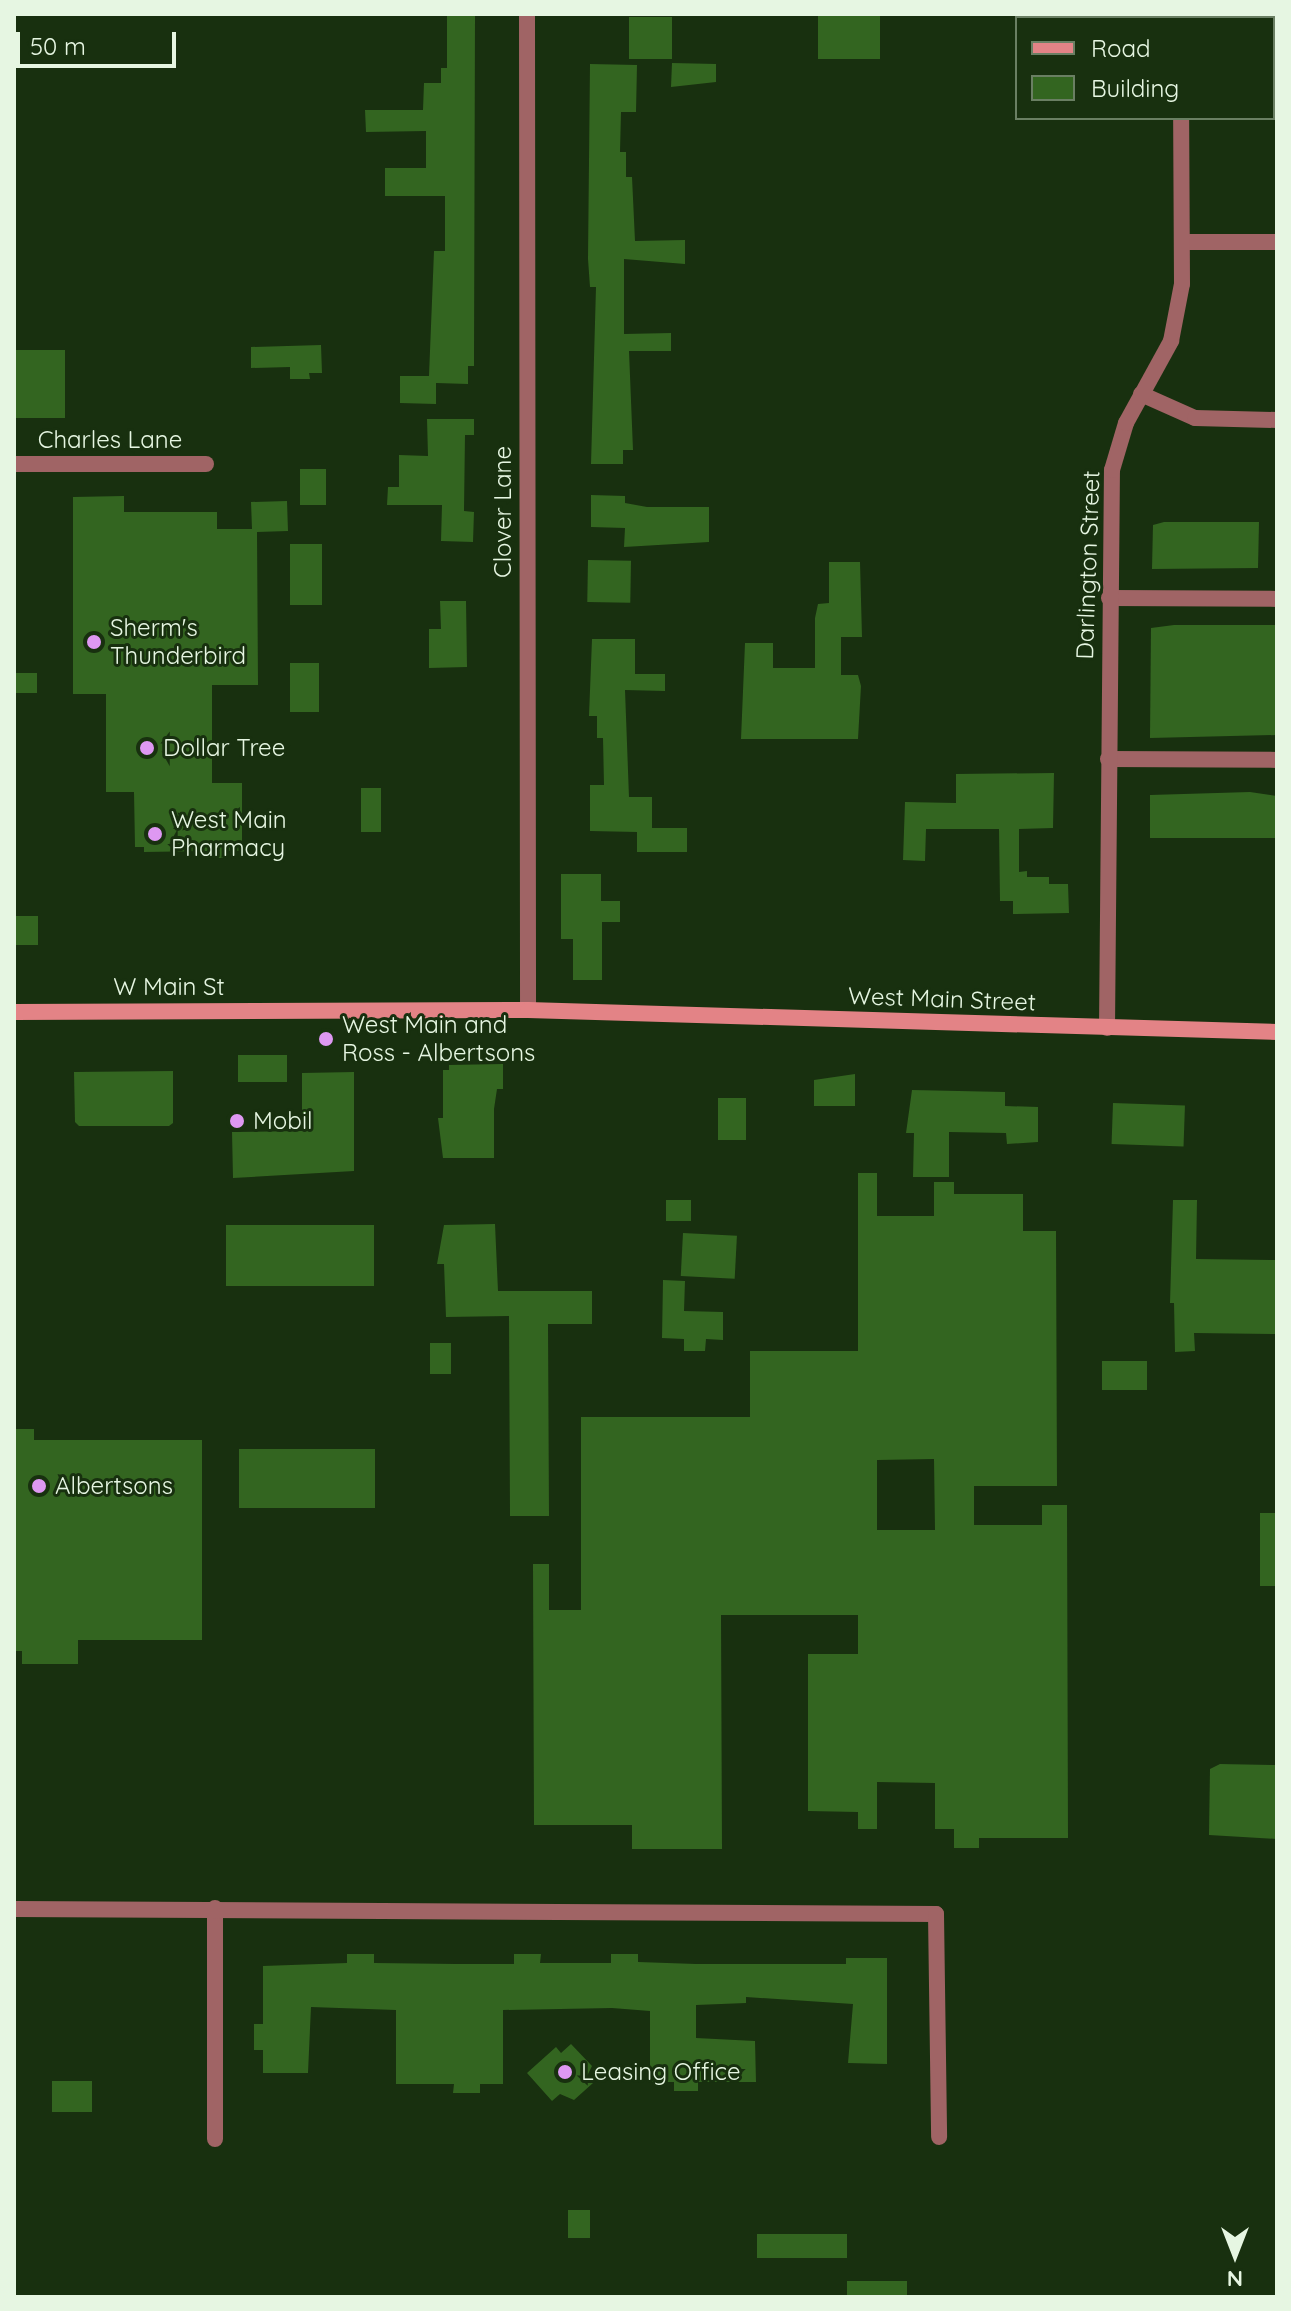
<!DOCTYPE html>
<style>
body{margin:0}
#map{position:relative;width:1291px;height:2311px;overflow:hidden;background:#18300f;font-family:Quicksand,sans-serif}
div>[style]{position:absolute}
.building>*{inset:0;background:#336520;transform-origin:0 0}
.street>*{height:16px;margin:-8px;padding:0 8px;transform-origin:8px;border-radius:8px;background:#a06465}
.secondary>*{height:16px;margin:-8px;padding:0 8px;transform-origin:8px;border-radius:8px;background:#e38386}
.dots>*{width:22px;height:22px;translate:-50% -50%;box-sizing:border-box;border:4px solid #18300f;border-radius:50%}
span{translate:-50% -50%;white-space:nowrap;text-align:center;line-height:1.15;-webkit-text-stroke:6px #18300f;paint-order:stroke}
.street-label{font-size:24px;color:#e6f6e2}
.poi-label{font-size:24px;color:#e6f6e2}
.left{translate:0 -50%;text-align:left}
.frame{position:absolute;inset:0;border:16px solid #e6f6e2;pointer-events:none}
.legend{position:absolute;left:1015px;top:16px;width:260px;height:104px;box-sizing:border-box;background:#18300f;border:2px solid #6a7f63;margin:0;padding:10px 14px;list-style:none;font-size:24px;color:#e6f6e2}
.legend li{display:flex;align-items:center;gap:16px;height:40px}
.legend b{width:40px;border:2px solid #6a7f63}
.north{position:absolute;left:1195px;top:2215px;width:80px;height:80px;-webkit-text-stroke:6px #18300f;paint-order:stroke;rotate:180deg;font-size:22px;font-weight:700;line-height:32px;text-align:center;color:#e6f6e2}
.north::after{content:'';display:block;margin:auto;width:28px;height:36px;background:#e6f6e2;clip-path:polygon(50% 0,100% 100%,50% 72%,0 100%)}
.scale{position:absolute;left:16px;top:32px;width:160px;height:36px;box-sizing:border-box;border:4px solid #e6f6e2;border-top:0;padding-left:10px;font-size:24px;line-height:28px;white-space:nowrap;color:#e6f6e2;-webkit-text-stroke:6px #18300f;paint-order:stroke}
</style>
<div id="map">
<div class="building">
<div style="clip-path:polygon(447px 14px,475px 14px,474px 366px,468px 366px,468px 384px,436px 383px,436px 404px,400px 403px,400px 376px,429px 376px,434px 251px,445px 251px,445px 196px,385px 196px,385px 168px,426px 168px,426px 131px,366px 132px,365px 110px,423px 110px,424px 83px,441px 83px,441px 68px,447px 68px)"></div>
<div style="left:818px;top:14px;width:62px;height:45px"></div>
<div style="left:629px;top:17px;width:43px;height:42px"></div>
<div style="clip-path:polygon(672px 63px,716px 64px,716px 82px,671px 87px)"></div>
<div style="clip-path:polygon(590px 64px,637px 65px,636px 112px,621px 112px,620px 152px,626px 152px,626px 177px,632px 177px,635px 241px,685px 240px,685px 264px,624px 259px,624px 334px,671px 333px,671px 351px,629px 351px,633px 450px,623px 450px,623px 464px,591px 464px,596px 287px,590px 287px,588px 259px)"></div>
<div style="clip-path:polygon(321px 345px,322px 373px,309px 373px,310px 379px,290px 379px,290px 367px,251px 368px,251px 347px)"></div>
<div style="left:14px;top:350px;width:51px;height:68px"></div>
<div style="clip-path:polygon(427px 419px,474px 419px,474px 435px,465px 435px,464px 511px,474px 512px,473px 542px,441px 541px,442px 505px,387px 505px,388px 487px,399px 487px,399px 455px,428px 456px)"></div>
<div style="left:300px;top:469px;width:26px;height:36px"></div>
<div style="clip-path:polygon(591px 495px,625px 496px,625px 503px,647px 507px,709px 507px,709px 542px,624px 547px,625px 528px,591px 527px)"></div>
<div style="clip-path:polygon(124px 496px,124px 512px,217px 512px,217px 529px,252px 529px,251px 502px,287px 501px,288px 531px,257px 532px,258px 685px,212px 685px,212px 783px,242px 783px,242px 851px,225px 851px,225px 858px,207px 858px,207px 851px,144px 852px,144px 847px,135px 847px,134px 792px,106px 792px,106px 694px,73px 694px,73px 497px)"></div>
<div style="clip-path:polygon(1164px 522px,1259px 522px,1258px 568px,1152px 569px,1153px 525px)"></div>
<div style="left:290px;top:544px;width:32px;height:61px"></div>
<div style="left:588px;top:560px;width:43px;height:42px;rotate:1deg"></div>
<div style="clip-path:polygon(829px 562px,860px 562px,862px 637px,841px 637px,841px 675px,858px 675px,861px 686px,858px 739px,741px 739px,745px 643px,773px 643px,773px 668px,815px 668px,815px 618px,818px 604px,829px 603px)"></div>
<div style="clip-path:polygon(440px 601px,466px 601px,467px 667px,429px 668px,429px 629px,441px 629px)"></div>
<div style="clip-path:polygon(1174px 625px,1277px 625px,1277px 735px,1150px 738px,1151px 628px)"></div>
<div style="clip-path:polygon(592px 639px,635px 639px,635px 674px,665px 674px,665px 691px,625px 690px,629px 797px,652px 797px,652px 828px,687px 828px,687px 852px,637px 852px,637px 832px,590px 831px,590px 785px,604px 785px,603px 738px,597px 738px,597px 716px,589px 716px)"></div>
<div style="left:290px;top:663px;width:29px;height:49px"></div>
<div style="left:14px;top:673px;width:23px;height:20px"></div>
<div style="clip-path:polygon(1054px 773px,1053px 828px,1019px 829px,1019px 872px,1027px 871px,1027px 877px,1049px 877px,1049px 884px,1068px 884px,1069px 913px,1013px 914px,1013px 901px,1000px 901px,999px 829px,926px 829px,925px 861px,903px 860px,905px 802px,956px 803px,956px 774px)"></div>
<div style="left:361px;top:788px;width:20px;height:44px"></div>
<div style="clip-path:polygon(1250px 792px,1277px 796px,1277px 838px,1150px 838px,1150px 795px)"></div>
<div style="clip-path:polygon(561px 874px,601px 874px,601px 901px,620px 901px,620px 922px,602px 922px,602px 980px,573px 980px,573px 939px,561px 939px)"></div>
<div style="left:14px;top:916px;width:24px;height:29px"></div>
<div style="left:238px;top:1055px;width:49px;height:27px"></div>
<div style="clip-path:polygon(503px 1064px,503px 1089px,497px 1089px,494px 1109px,494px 1158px,443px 1158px,438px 1118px,443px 1118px,443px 1070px,449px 1070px,449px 1065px)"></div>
<div style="clip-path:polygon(173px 1071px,173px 1123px,169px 1126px,79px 1126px,75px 1122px,74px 1072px)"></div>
<div style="clip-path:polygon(354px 1072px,354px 1171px,233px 1178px,232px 1132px,302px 1131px,302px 1073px)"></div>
<div style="clip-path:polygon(855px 1074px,855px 1106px,814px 1106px,814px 1080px)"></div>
<div style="clip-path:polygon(912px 1090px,1005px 1092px,1005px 1106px,1038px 1107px,1038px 1142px,1007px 1144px,1006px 1133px,949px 1132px,949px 1177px,913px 1177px,914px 1133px,906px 1133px)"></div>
<div style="left:718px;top:1098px;width:28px;height:42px"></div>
<div style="left:1113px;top:1103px;width:72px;height:41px;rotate:2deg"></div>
<div style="clip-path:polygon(evenodd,858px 1173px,877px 1173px,877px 1216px,934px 1216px,934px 1182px,954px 1182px,954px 1194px,1023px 1194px,1023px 1231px,1056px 1231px,1057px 1486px,974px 1486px,974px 1525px,1042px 1525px,1042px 1505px,1067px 1505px,1068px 1838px,979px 1838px,979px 1848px,954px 1848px,954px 1829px,935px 1829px,935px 1783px,877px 1782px,877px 1829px,858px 1829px,858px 1812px,808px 1811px,808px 1654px,858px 1654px,858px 1615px,721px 1615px,722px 1849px,632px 1849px,632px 1825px,534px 1825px,533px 1564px,549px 1564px,549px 1610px,581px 1610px,581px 1417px,750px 1417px,750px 1351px,858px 1351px,858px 1173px,934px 1459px,935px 1530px,877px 1530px,877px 1460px,934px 1459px)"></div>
<div style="left:666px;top:1200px;width:25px;height:21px"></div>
<div style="clip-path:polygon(1173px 1200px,1197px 1200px,1196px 1259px,1277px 1260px,1277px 1334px,1194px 1333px,1195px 1351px,1175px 1352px,1174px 1303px,1170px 1303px)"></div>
<div style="clip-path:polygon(495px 1224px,498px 1291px,592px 1291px,592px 1324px,548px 1324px,549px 1516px,510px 1516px,509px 1316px,446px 1317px,444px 1264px,437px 1264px,444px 1225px)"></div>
<div style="left:374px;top:1225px;width:61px;height:148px;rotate:90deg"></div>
<div style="left:683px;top:1233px;width:54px;height:43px;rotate:3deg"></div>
<div style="clip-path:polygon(663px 1280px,685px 1281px,684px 1311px,723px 1312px,723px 1340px,706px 1339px,705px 1351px,684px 1351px,684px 1339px,662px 1338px)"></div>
<div style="left:430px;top:1343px;width:21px;height:31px"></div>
<div style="left:1102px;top:1361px;width:45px;height:29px"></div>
<div style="clip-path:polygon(14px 1429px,34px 1429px,34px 1440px,202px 1440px,202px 1640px,78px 1640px,78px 1664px,22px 1664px,22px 1651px,14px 1651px)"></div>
<div style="left:239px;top:1449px;width:136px;height:59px"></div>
<div style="left:1260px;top:1513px;width:17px;height:73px"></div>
<div style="clip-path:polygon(1220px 1764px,1277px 1765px,1277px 1839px,1209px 1835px,1210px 1769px)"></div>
<div style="clip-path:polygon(347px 1954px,374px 1954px,374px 1963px,456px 1964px,514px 1964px,514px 1954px,541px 1954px,540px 1963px,611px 1963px,611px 1954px,638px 1954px,638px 1962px,696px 1964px,846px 1964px,846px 1958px,887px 1958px,887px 2064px,848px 2063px,853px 2004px,746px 1997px,746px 2003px,696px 2005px,696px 2038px,755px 2041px,756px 2082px,698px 2082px,698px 2091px,674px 2091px,674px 2082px,650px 2082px,650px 2011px,612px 2008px,503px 2010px,503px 2084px,480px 2084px,480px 2093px,453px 2093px,454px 2084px,396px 2084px,396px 2010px,311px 2007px,308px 2073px,263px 2073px,263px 2050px,254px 2050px,254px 2024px,263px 2024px,263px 1966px,347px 1963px)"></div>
<div style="clip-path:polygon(571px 2044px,592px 2066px,587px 2076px,593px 2083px,574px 2100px,560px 2094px,552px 2101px,527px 2073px,556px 2047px,561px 2053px)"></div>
<div style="left:52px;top:2081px;width:40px;height:31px"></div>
<div style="left:568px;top:2210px;width:22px;height:28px"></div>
<div style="left:757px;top:2234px;width:90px;height:24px"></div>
<div style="left:847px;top:2281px;width:60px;height:16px"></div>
</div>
<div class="street">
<div style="left:527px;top:14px;width:996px;rotate:89.94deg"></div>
<div style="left:1182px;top:242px;width:95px"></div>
<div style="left:1141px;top:394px;width:59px;rotate:24deg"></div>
<div style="left:1195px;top:418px;width:82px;rotate:1.4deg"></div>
<div style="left:14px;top:464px;width:192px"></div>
<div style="left:1109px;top:598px;width:168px;rotate:0.3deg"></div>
<div style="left:1108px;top:759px;width:169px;rotate:0.3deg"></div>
<div style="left:1107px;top:1028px;width:558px;rotate:-89.49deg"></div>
<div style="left:1112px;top:470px;width:49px;rotate:-73.4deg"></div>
<div style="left:1126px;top:423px;width:94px;rotate:-61.2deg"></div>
<div style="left:1171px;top:341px;width:58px;rotate:-79.1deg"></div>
<div style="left:1182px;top:284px;width:166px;rotate:-90.3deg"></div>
<div style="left:215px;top:1908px;width:231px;rotate:90deg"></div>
<div style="left:14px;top:1909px;width:922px;rotate:0.31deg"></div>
<div style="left:936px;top:1914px;width:223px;rotate:89.2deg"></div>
</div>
<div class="secondary">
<div style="left:14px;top:1012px;width:514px;rotate:-0.22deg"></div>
<div style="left:528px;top:1010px;width:749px;rotate:1.68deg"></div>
</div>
<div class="dots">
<div style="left:94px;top:642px;background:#de98f2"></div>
<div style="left:147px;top:748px;background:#de98f2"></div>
<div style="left:155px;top:834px;background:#de98f2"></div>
<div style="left:326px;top:1039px;background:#de98f2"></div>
<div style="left:237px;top:1121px;background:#de98f2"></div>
<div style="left:39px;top:1486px;background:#de98f2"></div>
<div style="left:565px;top:2072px;background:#de98f2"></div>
</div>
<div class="street-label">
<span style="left:110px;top:440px">Charles Lane</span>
<span style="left:503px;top:512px;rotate:-90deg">Clover Lane</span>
<span style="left:1088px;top:565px;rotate:-88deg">Darlington Street</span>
<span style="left:169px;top:987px">W Main St</span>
<span style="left:942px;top:999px;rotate:2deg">West Main Street</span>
</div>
<div class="poi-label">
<span class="left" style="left:110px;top:642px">Sherm's<br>Thunderbird</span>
<span class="left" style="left:163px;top:748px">Dollar Tree</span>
<span class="left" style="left:171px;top:834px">West Main<br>Pharmacy</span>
<span class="left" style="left:342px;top:1039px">West Main and<br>Ross - Albertsons</span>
<span class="left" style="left:253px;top:1121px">Mobil</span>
<span class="left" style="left:55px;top:1486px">Albertsons</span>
<span class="left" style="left:581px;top:2072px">Leasing Office</span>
</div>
<div class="frame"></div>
<ul class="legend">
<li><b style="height:10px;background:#e38386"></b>Road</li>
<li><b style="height:22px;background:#336520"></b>Building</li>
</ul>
<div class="north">N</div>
<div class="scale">50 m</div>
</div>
